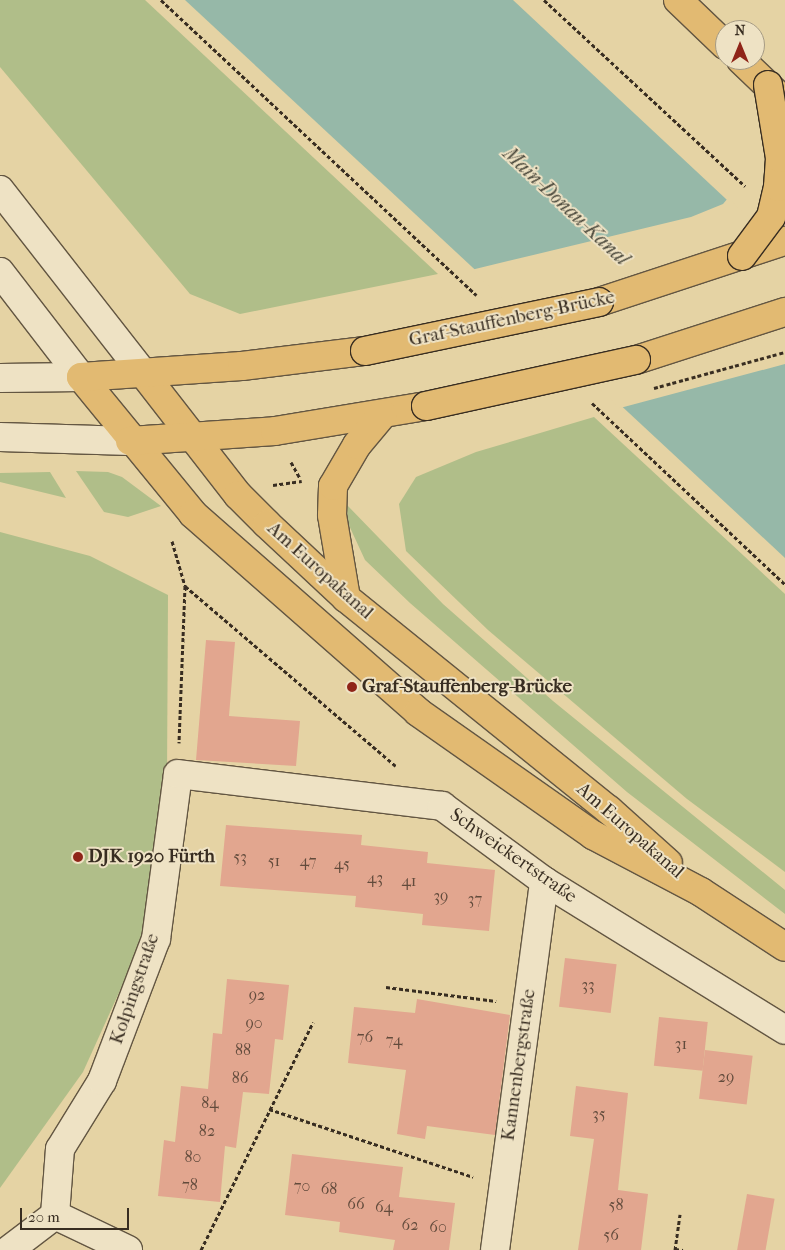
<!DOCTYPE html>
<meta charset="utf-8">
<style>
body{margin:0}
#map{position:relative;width:785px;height:1250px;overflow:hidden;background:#e5d3a4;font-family:"IM FELL French Canon",serif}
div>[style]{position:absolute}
.green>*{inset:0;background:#b0be89}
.water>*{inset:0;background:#96b8a8}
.pier>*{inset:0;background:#e5d3a4}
.building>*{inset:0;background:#e2a68f;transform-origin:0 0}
.path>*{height:3px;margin-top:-1.5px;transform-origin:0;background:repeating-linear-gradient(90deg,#382d21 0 4px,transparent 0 6.5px)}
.roads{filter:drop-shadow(1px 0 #635642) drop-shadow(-1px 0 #635642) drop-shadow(0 1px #635642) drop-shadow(0 -1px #635642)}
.minor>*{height:28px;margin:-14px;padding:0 14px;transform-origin:14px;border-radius:14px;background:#eee2c4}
.major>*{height:28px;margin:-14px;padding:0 14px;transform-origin:14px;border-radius:14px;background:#e2ba72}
.highway>*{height:28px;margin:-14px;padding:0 14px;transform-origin:14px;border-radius:14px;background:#e2ba72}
.path-bridge>*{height:3px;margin-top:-1.5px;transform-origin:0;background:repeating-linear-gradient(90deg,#382d21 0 4px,transparent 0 6.5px)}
.bridges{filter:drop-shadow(1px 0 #382d21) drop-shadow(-1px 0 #382d21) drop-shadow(0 1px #382d21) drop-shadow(0 -1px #382d21)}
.major-bridge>*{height:28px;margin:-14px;padding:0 14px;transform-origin:14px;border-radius:14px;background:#e2ba72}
.highway-bridge>*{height:28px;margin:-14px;padding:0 14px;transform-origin:14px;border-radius:14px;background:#e2ba72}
.dots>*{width:14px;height:14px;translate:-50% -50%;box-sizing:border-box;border:2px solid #eee2c4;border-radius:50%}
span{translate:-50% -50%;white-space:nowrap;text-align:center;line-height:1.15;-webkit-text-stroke:4px #eee2c4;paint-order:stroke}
.number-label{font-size:16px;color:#624b3c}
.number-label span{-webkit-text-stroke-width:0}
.street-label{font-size:19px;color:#382d21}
.poi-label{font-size:19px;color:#382d21;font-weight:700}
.left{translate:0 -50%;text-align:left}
.water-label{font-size:20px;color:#4b493c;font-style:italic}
.north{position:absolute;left:715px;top:20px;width:50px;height:50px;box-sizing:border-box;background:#eee2c4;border:1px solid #a59a83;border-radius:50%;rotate:0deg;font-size:14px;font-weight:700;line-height:20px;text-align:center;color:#382d21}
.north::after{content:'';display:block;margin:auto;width:18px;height:22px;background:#8f2418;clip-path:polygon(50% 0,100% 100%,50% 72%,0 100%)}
.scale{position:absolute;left:20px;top:1208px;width:109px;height:22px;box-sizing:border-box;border:2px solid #382d21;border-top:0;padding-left:6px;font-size:15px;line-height:18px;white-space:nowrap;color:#382d21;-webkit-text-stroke:4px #eee2c4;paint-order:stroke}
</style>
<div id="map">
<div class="green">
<div style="clip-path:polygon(0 0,145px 0,438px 274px,240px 314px,190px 294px,0 67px)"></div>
<div style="clip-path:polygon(594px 417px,785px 594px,785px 872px,687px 799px,488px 630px,406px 551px,399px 504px,416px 477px,476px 452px)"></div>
<div style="clip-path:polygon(76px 471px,108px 472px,122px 477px,161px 506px,128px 517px,104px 512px)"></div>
<div style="clip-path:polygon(50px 472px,66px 498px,0 482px,0 473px)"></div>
<div style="clip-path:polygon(347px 505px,443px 604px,553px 701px,785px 890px,785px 914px,627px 792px,410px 603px,365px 560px,347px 521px)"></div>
<div style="clip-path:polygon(0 532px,90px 556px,168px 595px,167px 781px,146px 933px,83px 1072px,0 1188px)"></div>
</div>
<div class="water">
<div style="clip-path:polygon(185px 0,513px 0,785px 254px,785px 558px)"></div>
</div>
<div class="pier">
<div style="clip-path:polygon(728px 198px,785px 251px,785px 364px,620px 408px,471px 270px,691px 217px,723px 204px)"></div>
</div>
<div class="building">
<div style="clip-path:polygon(206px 640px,235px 642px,229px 716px,300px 721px,296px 766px,196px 760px)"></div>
<div style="clip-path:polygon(226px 825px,362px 835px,361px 845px,428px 852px,427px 863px,495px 870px,489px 931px,422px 925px,423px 914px,355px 907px,356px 896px,220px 886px)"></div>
<div style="left:565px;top:958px;width:52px;height:49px;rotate:7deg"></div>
<div style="clip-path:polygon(227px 979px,289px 985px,283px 1040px,275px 1039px,269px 1094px,243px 1092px,236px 1148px,225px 1146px,220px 1202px,158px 1196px,164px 1140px,175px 1142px,181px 1086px,208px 1089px,213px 1033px,222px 1034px)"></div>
<div style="clip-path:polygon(417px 999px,510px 1015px,495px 1135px,427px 1126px,425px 1139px,397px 1134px,406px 1070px,348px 1063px,354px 1007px,415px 1013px)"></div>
<div style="left:659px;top:1017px;width:49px;height:49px;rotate:6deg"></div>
<div style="left:705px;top:1050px;width:48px;height:49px;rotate:7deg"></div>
<div style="clip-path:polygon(576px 1086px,628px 1093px,618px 1190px,648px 1194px,641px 1250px,578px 1250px,594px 1139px,570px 1136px)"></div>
<div style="clip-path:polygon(292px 1154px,403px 1167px,399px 1197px,455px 1203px,449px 1250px,393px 1250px,395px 1240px,339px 1232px,340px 1222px,285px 1215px)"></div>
<div style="left:747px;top:1194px;width:28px;height:57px;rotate:10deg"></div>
</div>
<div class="path">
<div style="left:161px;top:0;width:432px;rotate:43.1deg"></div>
<div style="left:544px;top:0;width:274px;rotate:42.8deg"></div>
<div style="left:592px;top:403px;width:265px;rotate:43.2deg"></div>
<div style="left:291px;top:462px;width:18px;rotate:61deg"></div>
<div style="left:273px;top:485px;width:29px;rotate:-8deg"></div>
<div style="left:172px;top:541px;width:47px;rotate:73.9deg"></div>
<div style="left:185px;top:586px;width:157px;rotate:92.2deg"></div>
<div style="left:185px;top:586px;width:277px;rotate:40.5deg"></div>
<div style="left:386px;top:987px;width:111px;rotate:7.3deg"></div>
<div style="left:269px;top:1109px;width:215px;rotate:18.4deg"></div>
<div style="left:675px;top:1249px;width:8px;rotate:7deg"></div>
<div style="left:201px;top:1250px;width:254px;rotate:-63.8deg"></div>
<div style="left:675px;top:1250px;width:36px;rotate:-82deg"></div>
</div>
<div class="roads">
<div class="minor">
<div style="left:0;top:190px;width:232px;rotate:52deg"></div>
<div style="left:0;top:272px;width:133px;rotate:52.4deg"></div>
<div style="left:0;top:378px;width:81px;rotate:-0.7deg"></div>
<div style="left:0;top:437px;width:130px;rotate:1.8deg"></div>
<div style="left:55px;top:1215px;width:81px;rotate:25.6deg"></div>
<div style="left:9px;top:1250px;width:58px;rotate:-37.3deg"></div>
<div style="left:55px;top:1215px;width:66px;rotate:-85.7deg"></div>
<div style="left:60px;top:1149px;width:80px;rotate:-58.3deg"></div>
<div style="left:102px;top:1081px;width:152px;rotate:-69.2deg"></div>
<div style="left:156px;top:939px;width:166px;rotate:-82.4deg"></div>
<div style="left:178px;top:774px;width:266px;rotate:6.9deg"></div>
<div style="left:442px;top:806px;width:127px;rotate:36.3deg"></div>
<div style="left:544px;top:881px;width:283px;rotate:31.7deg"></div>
<div style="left:495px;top:1250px;width:372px;rotate:-82.4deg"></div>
</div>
<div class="major">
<div style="left:599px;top:302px;width:196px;rotate:-18.2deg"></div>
<div style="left:636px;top:360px;width:157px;rotate:-17.9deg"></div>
<div style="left:143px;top:373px;width:155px;rotate:52.1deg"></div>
<div style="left:238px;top:495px;width:41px;rotate:45deg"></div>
<div style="left:267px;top:524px;width:108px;rotate:43.1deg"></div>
<div style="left:346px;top:598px;width:338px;rotate:38.9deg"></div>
<div style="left:609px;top:810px;width:79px;rotate:41.9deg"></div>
<div style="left:81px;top:377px;width:177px;rotate:50.7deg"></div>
<div style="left:193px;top:514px;width:300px;rotate:41.3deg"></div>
<div style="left:418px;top:712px;width:214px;rotate:35.1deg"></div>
<div style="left:593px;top:835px;width:122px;rotate:27.8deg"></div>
<div style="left:701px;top:892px;width:100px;rotate:33.2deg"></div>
<div style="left:81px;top:377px;width:161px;rotate:-3.9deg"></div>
<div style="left:242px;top:366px;width:124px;rotate:-7deg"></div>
<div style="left:130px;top:441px;width:145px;rotate:-3.9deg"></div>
<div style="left:275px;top:431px;width:153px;rotate:-9.4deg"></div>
<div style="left:346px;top:598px;width:84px;rotate:-99.6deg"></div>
<div style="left:332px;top:515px;width:29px;rotate:-88deg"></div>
<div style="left:333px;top:486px;width:48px;rotate:-59.7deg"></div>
<div style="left:357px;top:445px;width:40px;rotate:-50deg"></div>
</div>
<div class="highway">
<div style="left:678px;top:0;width:65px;rotate:43.8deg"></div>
<div style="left:741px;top:60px;width:61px;rotate:43.7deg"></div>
</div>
</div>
<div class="path-bridge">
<div style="left:654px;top:388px;width:136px;rotate:-15.4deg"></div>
</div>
<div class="bridges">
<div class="major-bridge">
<div style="left:365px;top:351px;width:239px;rotate:-11.8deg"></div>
<div style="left:426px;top:406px;width:215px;rotate:-12.4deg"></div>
</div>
<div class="highway-bridge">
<div style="left:742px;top:256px;width:49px;rotate:-53.4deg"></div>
<div style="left:771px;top:217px;width:31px;rotate:-77deg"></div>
<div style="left:778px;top:187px;width:29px;rotate:-86deg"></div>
<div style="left:780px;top:158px;width:74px;rotate:-99.3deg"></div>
</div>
</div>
<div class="dots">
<div style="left:352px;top:687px;background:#8f2418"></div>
<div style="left:78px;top:857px;background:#8f2418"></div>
</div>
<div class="number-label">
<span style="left:240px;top:857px">53</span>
<span style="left:274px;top:861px">51</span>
<span style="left:308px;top:861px">47</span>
<span style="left:342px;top:864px">45</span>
<span style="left:375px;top:878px">43</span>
<span style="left:409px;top:881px">41</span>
<span style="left:441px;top:896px">39</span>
<span style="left:475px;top:899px">37</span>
<span style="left:588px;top:985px">33</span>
<span style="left:257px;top:995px">92</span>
<span style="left:254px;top:1023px">90</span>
<span style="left:365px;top:1037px">76</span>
<span style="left:394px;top:1040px">74</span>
<span style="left:681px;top:1044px">31</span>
<span style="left:243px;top:1050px">88</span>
<span style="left:726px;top:1077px">29</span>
<span style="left:240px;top:1078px">86</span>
<span style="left:210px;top:1103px">84</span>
<span style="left:599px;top:1114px">35</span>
<span style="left:207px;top:1131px">82</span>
<span style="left:193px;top:1157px">80</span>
<span style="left:190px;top:1185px">78</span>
<span style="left:302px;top:1186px">70</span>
<span style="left:329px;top:1189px">68</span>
<span style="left:356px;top:1204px">66</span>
<span style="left:616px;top:1205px">58</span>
<span style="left:384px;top:1207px">64</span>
<span style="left:410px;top:1225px">62</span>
<span style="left:438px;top:1227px">60</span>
<span style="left:611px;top:1235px">56</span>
</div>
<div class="street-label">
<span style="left:512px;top:319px;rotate:-12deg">Graf-Stauffenberg-Brücke</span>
<span style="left:320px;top:571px;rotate:42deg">Am Europakanal</span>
<span style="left:630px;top:831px;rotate:41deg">Am Europakanal</span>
<span style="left:513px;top:856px;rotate:35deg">Schweickertstraße</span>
<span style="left:135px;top:989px;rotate:-71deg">Kolpingstraße</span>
<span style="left:519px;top:1065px;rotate:-82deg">Kannenbergstraße</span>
</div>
<div class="poi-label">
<span class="left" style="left:362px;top:687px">Graf-Stauffenberg-Brücke</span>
<span class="left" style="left:88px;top:857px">DJK 1920 Fürth</span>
</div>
<div class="water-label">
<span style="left:566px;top:206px;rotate:43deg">Main-Donau-Kanal</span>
</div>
<div class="north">N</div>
<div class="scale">20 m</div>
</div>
